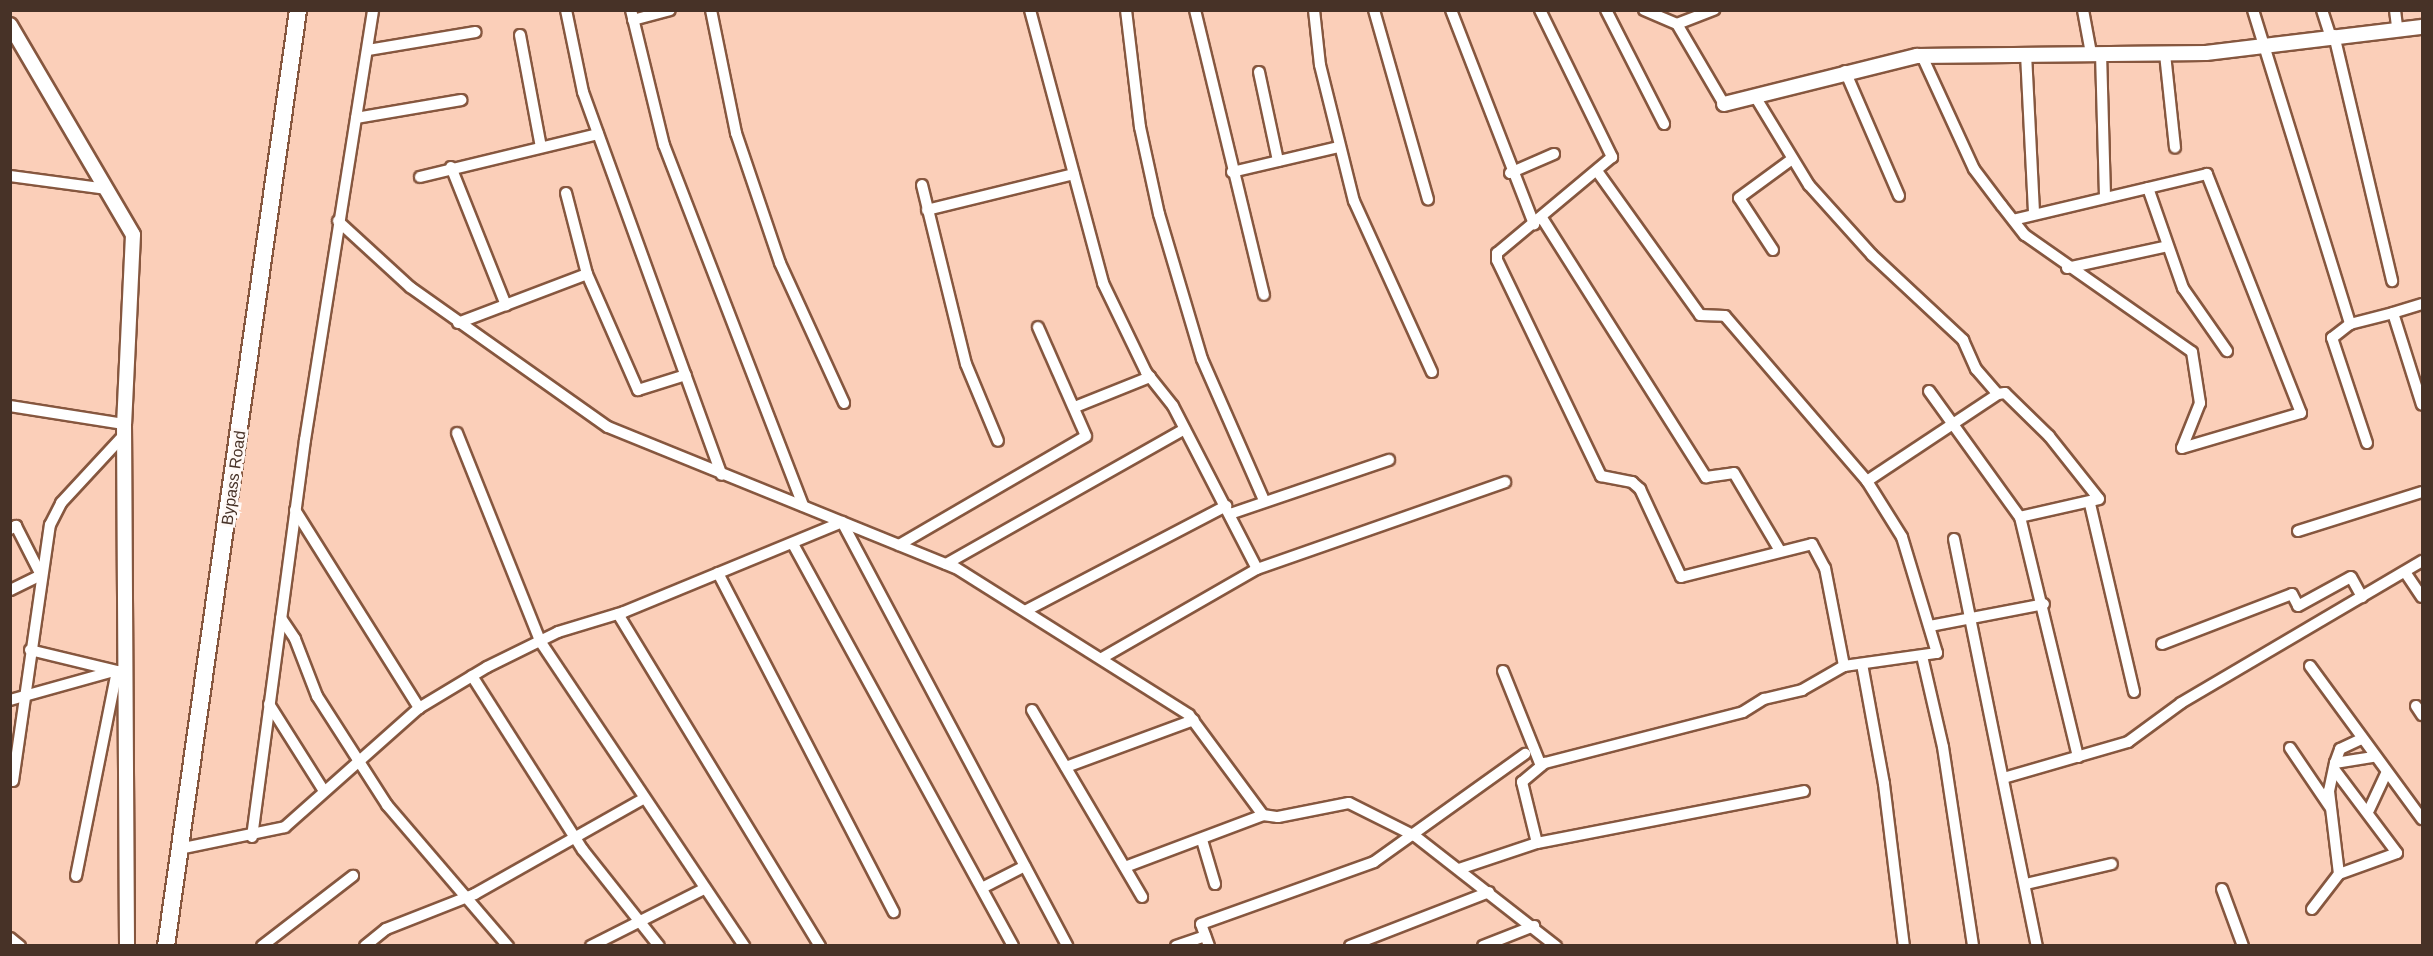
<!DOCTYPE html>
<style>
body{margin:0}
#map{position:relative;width:2433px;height:956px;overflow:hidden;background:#fbcfb9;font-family:Arial,sans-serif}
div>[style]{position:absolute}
.roads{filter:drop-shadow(2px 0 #86573f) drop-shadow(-2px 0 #86573f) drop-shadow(0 2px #86573f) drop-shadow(0 -2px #86573f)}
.minor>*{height:10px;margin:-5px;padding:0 5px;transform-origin:5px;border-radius:5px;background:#fff}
.tertiary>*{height:14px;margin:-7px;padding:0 7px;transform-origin:7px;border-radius:7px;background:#fff}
.primary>*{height:16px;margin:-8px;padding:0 8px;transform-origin:8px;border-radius:8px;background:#fff}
span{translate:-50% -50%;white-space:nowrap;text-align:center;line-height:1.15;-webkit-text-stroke:6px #fff9f6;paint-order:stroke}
.street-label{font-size:16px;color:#473227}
.frame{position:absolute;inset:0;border:12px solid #473227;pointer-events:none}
</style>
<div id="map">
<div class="roads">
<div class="minor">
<div style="left:566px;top:10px;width:84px;rotate:78.3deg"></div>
<div style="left:583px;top:92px;width:407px;rotate:70.1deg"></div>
<div style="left:631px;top:10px;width:139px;rotate:76.3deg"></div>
<div style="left:664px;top:145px;width:387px;rotate:68.9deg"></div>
<div style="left:711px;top:10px;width:126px;rotate:78.5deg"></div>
<div style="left:736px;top:133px;width:137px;rotate:71.3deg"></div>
<div style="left:780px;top:263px;width:154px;rotate:65.4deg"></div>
<div style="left:1030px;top:10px;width:283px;rotate:75deg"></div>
<div style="left:1103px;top:283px;width:99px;rotate:64.2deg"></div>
<div style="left:1146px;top:372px;width:43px;rotate:51.5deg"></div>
<div style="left:1173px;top:406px;width:183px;rotate:62.7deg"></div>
<div style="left:1126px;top:10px;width:118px;rotate:83.2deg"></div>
<div style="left:1140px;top:127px;width:89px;rotate:77.7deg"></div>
<div style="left:1159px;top:214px;width:151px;rotate:73.5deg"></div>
<div style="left:1202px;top:359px;width:154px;rotate:66.3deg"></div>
<div style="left:1195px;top:10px;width:293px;rotate:76.4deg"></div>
<div style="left:1314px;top:10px;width:55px;rotate:83.8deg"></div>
<div style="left:1320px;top:65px;width:140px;rotate:76deg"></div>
<div style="left:1354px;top:201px;width:188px;rotate:65.5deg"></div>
<div style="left:1374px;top:10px;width:197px;rotate:74.1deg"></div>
<div style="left:1451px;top:10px;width:230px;rotate:68.8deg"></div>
<div style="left:1540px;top:10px;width:164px;rotate:63.9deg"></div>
<div style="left:1612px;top:157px;width:150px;rotate:140.1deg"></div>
<div style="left:1497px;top:253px;width:7px;rotate:90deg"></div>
<div style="left:1497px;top:260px;width:240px;rotate:64.3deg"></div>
<div style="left:1601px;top:476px;width:32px;rotate:11deg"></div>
<div style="left:1632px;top:482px;width:11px;rotate:41deg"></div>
<div style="left:1640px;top:489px;width:97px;rotate:65deg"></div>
<div style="left:1681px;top:577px;width:135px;rotate:-14.1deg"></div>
<div style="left:1812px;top:544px;width:27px;rotate:62deg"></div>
<div style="left:1825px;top:568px;width:100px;rotate:79deg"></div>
<div style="left:1606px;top:10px;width:128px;rotate:63deg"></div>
<div style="left:1644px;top:10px;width:36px;rotate:23deg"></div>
<div style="left:1677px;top:24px;width:93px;rotate:59.6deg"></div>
<div style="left:2083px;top:10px;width:44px;rotate:79.5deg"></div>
<div style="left:2253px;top:10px;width:329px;rotate:72.8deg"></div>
<div style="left:2322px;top:10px;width:26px;rotate:72deg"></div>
<div style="left:2395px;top:10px;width:16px;rotate:83deg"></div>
<div style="left:633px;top:20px;width:38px;rotate:-15deg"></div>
<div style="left:1677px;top:24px;width:40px;rotate:-21deg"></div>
<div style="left:520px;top:35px;width:114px;rotate:79.4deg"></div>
<div style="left:2334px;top:35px;width:253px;rotate:76.7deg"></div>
<div style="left:368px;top:50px;width:109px;rotate:-9.5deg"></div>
<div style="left:2101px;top:53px;width:143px;rotate:88.4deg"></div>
<div style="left:2026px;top:54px;width:159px;rotate:87.1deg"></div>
<div style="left:2165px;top:54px;width:94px;rotate:83.9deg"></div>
<div style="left:1922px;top:56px;width:124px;rotate:65.3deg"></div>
<div style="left:1974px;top:169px;width:46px;rotate:52.9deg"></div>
<div style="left:2002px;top:206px;width:37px;rotate:52deg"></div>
<div style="left:2025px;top:235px;width:204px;rotate:35deg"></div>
<div style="left:2192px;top:352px;width:52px;rotate:81.1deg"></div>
<div style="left:2200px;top:403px;width:48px;rotate:111.8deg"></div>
<div style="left:2182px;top:448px;width:124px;rotate:-16.4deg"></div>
<div style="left:2301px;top:413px;width:257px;rotate:-111.5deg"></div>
<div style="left:2207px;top:174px;width:199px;rotate:166.7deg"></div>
<div style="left:1845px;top:71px;width:136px;rotate:66.6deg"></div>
<div style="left:1259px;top:72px;width:91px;rotate:77.9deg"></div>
<div style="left:1756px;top:98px;width:102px;rotate:58.7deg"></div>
<div style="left:1809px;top:185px;width:94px;rotate:48deg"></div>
<div style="left:1872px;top:255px;width:125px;rotate:43deg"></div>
<div style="left:1963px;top:340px;width:32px;rotate:66deg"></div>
<div style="left:1976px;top:369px;width:33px;rotate:49deg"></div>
<div style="left:1998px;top:394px;width:7px;rotate:-8deg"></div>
<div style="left:2005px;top:393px;width:62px;rotate:44.3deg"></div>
<div style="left:2049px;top:436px;width:80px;rotate:51.6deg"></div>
<div style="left:2099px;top:499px;width:81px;rotate:167.2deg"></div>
<div style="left:356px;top:118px;width:107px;rotate:-9.7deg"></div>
<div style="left:451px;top:167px;width:149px;rotate:68.3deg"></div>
<div style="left:1597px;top:171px;width:177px;rotate:54.4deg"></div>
<div style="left:1700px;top:315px;width:25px;rotate:2deg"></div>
<div style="left:1725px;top:316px;width:218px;rotate:49.3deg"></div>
<div style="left:1232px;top:172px;width:110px;rotate:-13.2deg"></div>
<div style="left:1510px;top:173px;width:48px;rotate:-23.4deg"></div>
<div style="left:10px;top:176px;width:98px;rotate:7.6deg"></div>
<div style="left:420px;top:177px;width:183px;rotate:-13.6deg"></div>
<div style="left:922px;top:185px;width:184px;rotate:76.2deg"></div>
<div style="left:966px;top:364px;width:83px;rotate:67.4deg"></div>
<div style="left:2148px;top:188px;width:106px;rotate:70.7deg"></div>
<div style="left:2183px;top:288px;width:77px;rotate:55.1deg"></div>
<div style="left:566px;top:193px;width:84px;rotate:75.5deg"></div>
<div style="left:587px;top:274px;width:127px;rotate:66.3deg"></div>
<div style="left:638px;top:390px;width:50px;rotate:-17.4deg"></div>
<div style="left:927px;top:210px;width:151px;rotate:-13.8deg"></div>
<div style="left:1542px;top:218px;width:307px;rotate:57.7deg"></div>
<div style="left:1706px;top:477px;width:28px;rotate:-8deg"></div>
<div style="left:1734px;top:473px;width:88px;rotate:59.4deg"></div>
<div style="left:338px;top:221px;width:98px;rotate:42.5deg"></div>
<div style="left:410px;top:287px;width:242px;rotate:35.3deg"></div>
<div style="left:608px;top:427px;width:375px;rotate:22.1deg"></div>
<div style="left:956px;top:568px;width:275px;rotate:32.2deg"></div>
<div style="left:1189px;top:715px;width:124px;rotate:53.5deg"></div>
<div style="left:1263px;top:815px;width:15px;rotate:8deg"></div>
<div style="left:1278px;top:817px;width:72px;rotate:-11.2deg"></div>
<div style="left:1349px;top:803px;width:74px;rotate:26.6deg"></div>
<div style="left:1415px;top:836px;width:179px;rotate:38deg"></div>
<div style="left:1773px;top:250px;width:62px;rotate:-123.2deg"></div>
<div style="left:1739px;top:198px;width:66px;rotate:-36.3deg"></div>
<div style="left:2067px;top:268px;width:103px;rotate:-12.3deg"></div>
<div style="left:2422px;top:304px;width:30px;rotate:163deg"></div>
<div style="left:2393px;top:313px;width:96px;rotate:72.5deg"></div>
<div style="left:458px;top:323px;width:138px;rotate:-20.8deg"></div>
<div style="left:1929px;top:391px;width:155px;rotate:54.2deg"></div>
<div style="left:2020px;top:517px;width:247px;rotate:76.4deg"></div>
<div style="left:10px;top:406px;width:115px;rotate:9deg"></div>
<div style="left:1075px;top:407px;width:81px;rotate:-21.8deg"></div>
<div style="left:457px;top:433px;width:224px;rotate:68.2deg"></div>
<div style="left:540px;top:641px;width:367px;rotate:56.2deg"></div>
<div style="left:2367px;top:443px;width:111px;rotate:-108.4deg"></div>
<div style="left:2332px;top:338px;width:23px;rotate:-38deg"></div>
<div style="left:2350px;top:324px;width:44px;rotate:-14.3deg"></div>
<div style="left:2090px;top:504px;width:193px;rotate:76.8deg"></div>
<div style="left:295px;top:510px;width:234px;rotate:57.9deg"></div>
<div style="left:1230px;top:514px;width:168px;rotate:-18.8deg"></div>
<div style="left:10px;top:529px;width:7px;rotate:-27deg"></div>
<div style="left:16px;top:526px;width:55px;rotate:63deg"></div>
<div style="left:41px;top:575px;width:34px;rotate:154deg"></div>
<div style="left:2298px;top:531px;width:130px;rotate:-17.5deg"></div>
<div style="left:1954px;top:539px;width:415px;rotate:78.5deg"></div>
<div style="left:793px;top:544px;width:458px;rotate:61.3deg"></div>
<div style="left:899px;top:545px;width:216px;rotate:-30.2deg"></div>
<div style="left:1086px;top:436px;width:119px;rotate:-113.8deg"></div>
<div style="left:946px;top:564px;width:274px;rotate:-29.5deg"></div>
<div style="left:2405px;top:572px;width:30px;rotate:56deg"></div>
<div style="left:718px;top:573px;width:382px;rotate:62.6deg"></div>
<div style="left:1027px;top:610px;width:225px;rotate:-27.6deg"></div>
<div style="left:618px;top:614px;width:389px;rotate:58.7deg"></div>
<div style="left:281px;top:618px;width:25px;rotate:56deg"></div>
<div style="left:295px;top:639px;width:61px;rotate:68.9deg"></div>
<div style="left:317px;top:696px;width:130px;rotate:57.3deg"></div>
<div style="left:387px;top:805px;width:186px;rotate:49.4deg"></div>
<div style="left:1930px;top:626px;width:116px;rotate:-10.9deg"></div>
<div style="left:2162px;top:644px;width:139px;rotate:-21deg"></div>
<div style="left:2292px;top:594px;width:13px;rotate:63deg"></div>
<div style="left:2298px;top:606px;width:60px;rotate:-28.7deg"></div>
<div style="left:2351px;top:577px;width:23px;rotate:61deg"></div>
<div style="left:30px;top:650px;width:89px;rotate:13.6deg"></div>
<div style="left:117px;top:671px;width:209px;rotate:101.3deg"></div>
<div style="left:1922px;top:656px;width:93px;rotate:77deg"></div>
<div style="left:1943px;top:747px;width:201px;rotate:81.4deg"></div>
<div style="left:1102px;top:658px;width:179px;rotate:-29.9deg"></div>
<div style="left:1257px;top:569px;width:263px;rotate:-19.3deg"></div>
<div style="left:1862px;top:664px;width:122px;rotate:79.6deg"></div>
<div style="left:1884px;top:784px;width:163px;rotate:83deg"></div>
<div style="left:2310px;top:666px;width:190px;rotate:53.8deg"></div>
<div style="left:1503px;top:671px;width:102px;rotate:68.2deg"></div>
<div style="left:472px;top:676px;width:206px;rotate:57.5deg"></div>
<div style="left:583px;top:850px;width:122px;rotate:51.6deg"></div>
<div style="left:10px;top:700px;width:108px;rotate:-15.6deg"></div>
<div style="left:269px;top:704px;width:103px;rotate:57.7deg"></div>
<div style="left:2416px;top:706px;width:11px;rotate:56deg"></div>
<div style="left:1032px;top:710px;width:217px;rotate:59.5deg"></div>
<div style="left:2290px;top:748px;width:71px;rotate:55.9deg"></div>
<div style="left:2335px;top:763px;width:39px;rotate:-9deg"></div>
<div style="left:1066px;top:767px;width:136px;rotate:-20.2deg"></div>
<div style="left:2334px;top:769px;width:105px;rotate:53.1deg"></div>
<div style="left:2397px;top:853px;width:62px;rotate:160.1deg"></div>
<div style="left:2007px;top:777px;width:126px;rotate:-16.1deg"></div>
<div style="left:2128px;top:742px;width:66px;rotate:-36.3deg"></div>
<div style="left:2181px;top:703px;width:280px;rotate:-30.5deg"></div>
<div style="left:13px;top:781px;width:259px;rotate:-81.8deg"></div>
<div style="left:50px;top:525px;width:25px;rotate:-63deg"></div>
<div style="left:61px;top:503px;width:93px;rotate:-47.2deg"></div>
<div style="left:2369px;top:810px;width:40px;rotate:-65deg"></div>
<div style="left:252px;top:837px;width:401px;rotate:-82.4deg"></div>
<div style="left:305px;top:440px;width:435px;rotate:-81deg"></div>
<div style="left:1202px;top:840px;width:46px;rotate:73.5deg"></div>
<div style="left:1537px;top:843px;width:63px;rotate:-103.8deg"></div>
<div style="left:1522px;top:782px;width:30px;rotate:-40deg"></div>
<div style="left:1545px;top:763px;width:204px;rotate:-14.4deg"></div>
<div style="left:1743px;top:712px;width:25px;rotate:-32deg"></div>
<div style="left:1764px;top:699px;width:39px;rotate:-13deg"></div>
<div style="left:1802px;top:690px;width:48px;rotate:-29.7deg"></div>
<div style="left:1844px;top:666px;width:94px;rotate:-8deg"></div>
<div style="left:1937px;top:653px;width:121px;rotate:-106.8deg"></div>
<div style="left:1902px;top:537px;width:66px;rotate:-122deg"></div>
<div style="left:1867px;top:481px;width:157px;rotate:-33.6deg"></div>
<div style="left:179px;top:849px;width:108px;rotate:-11.7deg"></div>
<div style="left:285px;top:827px;width:179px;rotate:-41.6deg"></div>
<div style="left:419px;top:708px;width:79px;rotate:-31.1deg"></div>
<div style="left:487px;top:667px;width:79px;rotate:-26.2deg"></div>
<div style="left:558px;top:632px;width:69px;rotate:-16.9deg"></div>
<div style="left:624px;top:612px;width:236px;rotate:-22.4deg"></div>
<div style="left:842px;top:522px;width:480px;rotate:62deg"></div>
<div style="left:1125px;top:867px;width:147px;rotate:-20.6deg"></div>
<div style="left:1459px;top:869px;width:82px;rotate:-18.4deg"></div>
<div style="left:1537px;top:843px;width:272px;rotate:-11deg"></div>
<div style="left:2026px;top:884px;width:88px;rotate:-13.1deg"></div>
<div style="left:982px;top:888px;width:48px;rotate:-27.1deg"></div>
<div style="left:2222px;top:889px;width:61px;rotate:69.8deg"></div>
<div style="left:2312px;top:909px;width:44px;rotate:-52.4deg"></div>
<div style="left:2339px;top:874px;width:84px;rotate:-96.9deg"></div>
<div style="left:2329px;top:791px;width:29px;rotate:-78deg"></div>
<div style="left:2335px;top:763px;width:15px;rotate:-70deg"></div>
<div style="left:2340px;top:749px;width:23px;rotate:-25deg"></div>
<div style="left:10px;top:938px;width:13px;rotate:39deg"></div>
<div style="left:262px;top:946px;width:115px;rotate:-37.6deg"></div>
<div style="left:365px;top:946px;width:27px;rotate:-39deg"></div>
<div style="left:386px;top:929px;width:96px;rotate:-21.5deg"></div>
<div style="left:475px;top:894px;width:191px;rotate:-29.5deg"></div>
<div style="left:591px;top:946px;width:127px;rotate:-26.8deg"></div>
<div style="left:1176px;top:946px;width:31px;rotate:-19deg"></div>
<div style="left:1209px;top:946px;width:23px;rotate:-110deg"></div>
<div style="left:1201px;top:924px;width:184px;rotate:-19.7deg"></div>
<div style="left:1374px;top:862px;width:186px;rotate:-35.6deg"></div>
<div style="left:1350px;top:946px;width:149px;rotate:-21.2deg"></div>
<div style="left:1483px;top:946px;width:55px;rotate:-21.4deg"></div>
</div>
<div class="tertiary">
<div style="left:10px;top:25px;width:243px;rotate:59.6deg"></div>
<div style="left:133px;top:235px;width:189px;rotate:92.7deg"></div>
<div style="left:124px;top:424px;width:522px;rotate:89.67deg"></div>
<div style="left:1724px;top:104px;width:199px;rotate:-14deg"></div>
<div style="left:1917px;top:56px;width:289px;rotate:-0.6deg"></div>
<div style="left:2206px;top:53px;width:218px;rotate:-6.9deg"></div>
</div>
<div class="primary">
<div style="left:166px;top:946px;width:945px;rotate:-81.97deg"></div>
</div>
</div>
<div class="street-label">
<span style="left:234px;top:478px;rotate:-82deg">Bypass Road</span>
</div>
<div class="frame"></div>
</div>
